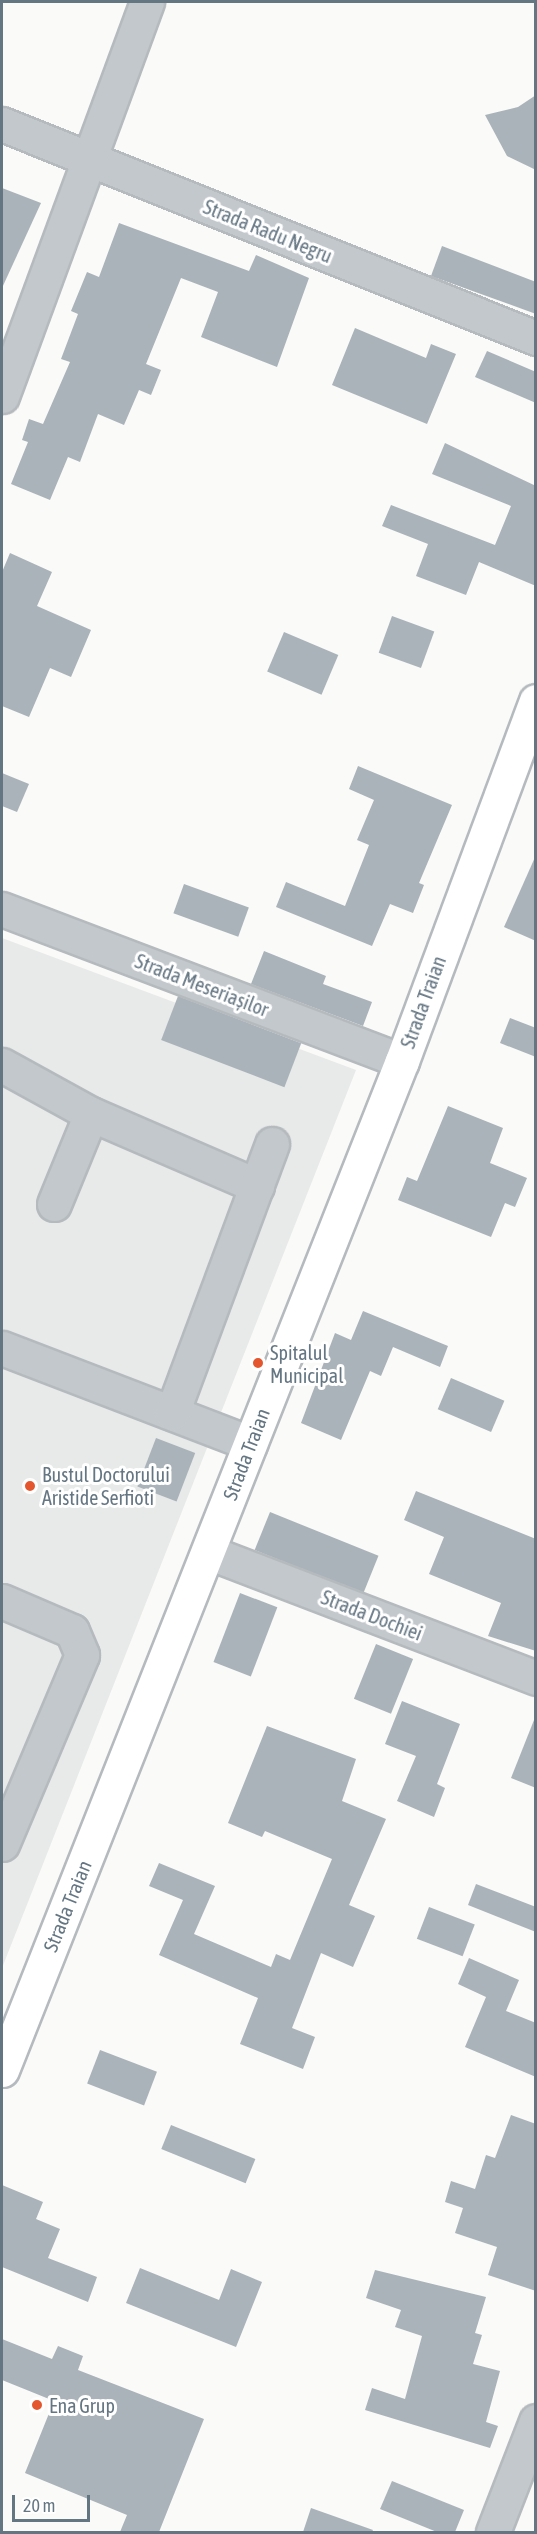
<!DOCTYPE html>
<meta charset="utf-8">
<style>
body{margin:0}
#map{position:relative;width:537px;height:2534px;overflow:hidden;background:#fafaf8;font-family:"Asap Condensed",sans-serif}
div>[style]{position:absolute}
.built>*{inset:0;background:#e8e9e9}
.building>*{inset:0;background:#aab3b9;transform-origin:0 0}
.roads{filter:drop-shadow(2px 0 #b5babe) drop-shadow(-2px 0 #b5babe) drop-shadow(0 2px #b5babe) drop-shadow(0 -2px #b5babe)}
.minor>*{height:33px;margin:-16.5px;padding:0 16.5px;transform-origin:16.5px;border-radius:16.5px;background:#c3c8cc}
.major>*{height:33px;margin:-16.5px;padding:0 16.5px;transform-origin:16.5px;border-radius:16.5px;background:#fff}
.dots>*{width:16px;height:16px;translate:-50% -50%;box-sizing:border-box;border:3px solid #fff;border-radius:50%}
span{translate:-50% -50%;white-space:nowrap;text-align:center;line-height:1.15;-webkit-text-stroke:6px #fff;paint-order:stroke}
.street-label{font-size:20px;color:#657683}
.poi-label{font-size:20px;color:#657683}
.left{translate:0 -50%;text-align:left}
.frame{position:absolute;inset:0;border:3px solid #657683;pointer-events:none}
.scale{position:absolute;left:12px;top:2495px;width:78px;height:27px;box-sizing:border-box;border:3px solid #657683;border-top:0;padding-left:8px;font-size:18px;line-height:21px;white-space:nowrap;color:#657683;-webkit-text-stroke:4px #fff;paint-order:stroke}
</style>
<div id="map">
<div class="built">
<div style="clip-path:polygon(2px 938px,356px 1070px,2px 1968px)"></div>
</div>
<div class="building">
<div style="clip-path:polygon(536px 95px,536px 170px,507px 156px,485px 115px,518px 107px)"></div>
<div style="clip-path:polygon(2px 188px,41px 203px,2px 288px)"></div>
<div style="clip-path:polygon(119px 223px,249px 271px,256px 255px,309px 278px,277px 367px,201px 337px,218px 292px,181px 278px,146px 364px,161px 370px,151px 395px,139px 390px,124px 425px,98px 414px,80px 462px,68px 457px,50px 500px,11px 484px,28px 442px,22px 440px,29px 419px,43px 424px,70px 362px,61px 359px,78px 314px,71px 311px,87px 272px,99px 277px)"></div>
<div style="clip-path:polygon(442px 246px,536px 282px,536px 314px,431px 276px)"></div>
<div style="clip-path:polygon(355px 328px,426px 358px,431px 344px,456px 354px,427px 424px,332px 385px)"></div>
<div style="clip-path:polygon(487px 351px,536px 372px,536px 403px,475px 377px)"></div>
<div style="clip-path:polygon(445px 443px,536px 486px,536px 586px,479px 562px,466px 595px,416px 576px,428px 544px,382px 526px,391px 505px,495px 545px,511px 506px,432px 474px)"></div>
<div style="clip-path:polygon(10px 553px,52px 572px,37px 606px,91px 630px,71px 677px,50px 668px,29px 717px,2px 706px,2px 572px)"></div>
<div style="left:392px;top:616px;width:45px;height:39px;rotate:20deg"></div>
<div style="left:284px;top:632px;width:59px;height:43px;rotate:23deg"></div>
<div style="clip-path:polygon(358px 766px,452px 805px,419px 883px,424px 885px,413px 913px,390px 904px,372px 946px,276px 907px,286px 882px,345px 906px,369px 845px,357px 840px,374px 800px,349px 789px)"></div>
<div style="clip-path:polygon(2px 773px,29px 784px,17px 812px,2px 806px)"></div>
<div style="clip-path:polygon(536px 855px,536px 941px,504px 927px)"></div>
<div style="left:184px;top:884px;width:69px;height:31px;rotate:20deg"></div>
<div style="clip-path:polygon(264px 951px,326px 976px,323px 984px,372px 1002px,363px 1026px,251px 984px)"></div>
<div style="left:178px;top:996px;width:132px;height:47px;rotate:21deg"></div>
<div style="clip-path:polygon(510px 1018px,536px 1028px,536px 1057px,500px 1043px)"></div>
<div style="clip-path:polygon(448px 1106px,503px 1128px,490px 1163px,527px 1178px,515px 1207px,505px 1203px,491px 1237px,398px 1200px,407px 1177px,417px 1181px)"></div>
<div style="clip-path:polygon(363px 1311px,448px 1346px,440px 1367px,393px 1347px,381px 1376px,370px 1371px,341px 1440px,301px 1423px,335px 1333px,351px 1340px)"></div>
<div style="left:451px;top:1378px;width:58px;height:34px;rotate:23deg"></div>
<div style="left:156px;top:1438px;width:42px;height:52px;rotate:21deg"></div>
<div style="clip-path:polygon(416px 1491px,536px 1539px,536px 1651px,488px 1636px,501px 1603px,429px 1574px,444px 1537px,404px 1520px)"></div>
<div style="left:270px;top:1512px;width:117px;height:41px;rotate:22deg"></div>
<div style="left:240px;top:1593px;width:40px;height:74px;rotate:21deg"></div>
<div style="left:376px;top:1644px;width:40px;height:59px;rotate:22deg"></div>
<div style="clip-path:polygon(402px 1701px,460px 1724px,437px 1784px,445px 1788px,434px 1817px,397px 1801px,416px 1756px,385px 1744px)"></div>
<div style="clip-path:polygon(534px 1720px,536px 1720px,536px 1788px,511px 1778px)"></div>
<div style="clip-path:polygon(267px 1726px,356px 1759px,342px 1801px,386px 1819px,349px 1905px,375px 1916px,353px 1967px,321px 1953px,292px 2028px,315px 2037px,303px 2069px,240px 2044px,258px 1998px,159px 1955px,183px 1900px,149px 1886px,159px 1863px,215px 1886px,194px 1934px,271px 1967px,276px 1954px,290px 1960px,332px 1859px,265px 1831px,262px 1837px,228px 1823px)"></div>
<div style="clip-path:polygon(476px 1884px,536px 1907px,536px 1932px,468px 1905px)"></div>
<div style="left:429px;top:1907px;width:49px;height:34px;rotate:21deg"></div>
<div style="clip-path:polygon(469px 1958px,519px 1980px,506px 2011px,536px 2023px,536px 2077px,465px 2047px,486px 1997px,458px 1984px)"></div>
<div style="left:100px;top:2050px;width:61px;height:36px;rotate:21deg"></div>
<div style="clip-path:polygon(511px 2115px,536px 2124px,536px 2291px,488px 2275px,497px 2247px,455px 2233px,463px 2208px,445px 2202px,451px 2181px,475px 2189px,486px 2155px,495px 2158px)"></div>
<div style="left:171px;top:2125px;width:91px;height:26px;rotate:22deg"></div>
<div style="clip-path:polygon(2px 2185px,43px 2202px,36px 2219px,60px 2229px,48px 2258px,97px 2277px,88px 2302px,2px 2267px)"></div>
<div style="clip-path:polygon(140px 2268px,219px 2300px,231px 2269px,262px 2282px,236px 2347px,126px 2303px)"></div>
<div style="clip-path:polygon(375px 2270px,486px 2297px,475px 2333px,482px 2335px,473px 2364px,500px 2371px,486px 2422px,498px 2426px,490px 2448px,365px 2410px,372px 2388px,405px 2399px,422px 2336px,395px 2327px,401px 2310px,366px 2298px)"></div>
<div style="clip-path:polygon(2px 2339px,52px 2359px,58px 2346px,83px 2356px,78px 2370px,204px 2419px,159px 2532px,120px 2532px,127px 2515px,25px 2473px,54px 2401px,2px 2380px)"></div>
<div style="clip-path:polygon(392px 2481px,464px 2510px,455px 2532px,437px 2532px,380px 2509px)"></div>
<div style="clip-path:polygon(311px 2508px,373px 2530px,372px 2532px,303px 2532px)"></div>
</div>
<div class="roads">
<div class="minor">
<div style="left:2px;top:124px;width:575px;rotate:21.84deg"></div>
<div style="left:2px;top:396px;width:420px;rotate:-69.8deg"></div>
<div style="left:2px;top:909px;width:428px;rotate:20.8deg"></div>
<div style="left:2px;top:1065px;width:102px;rotate:28.8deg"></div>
<div style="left:91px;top:1114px;width:181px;rotate:23.4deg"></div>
<div style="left:54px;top:1204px;width:97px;rotate:-67.7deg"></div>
<div style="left:2px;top:1348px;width:266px;rotate:21deg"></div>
<div style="left:172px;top:1413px;width:287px;rotate:-69.6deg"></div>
<div style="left:208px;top:1552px;width:351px;rotate:21deg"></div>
<div style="left:2px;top:1601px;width:76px;rotate:23.2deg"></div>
<div style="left:72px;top:1631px;width:26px;rotate:67deg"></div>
<div style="left:82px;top:1655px;width:205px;rotate:112.9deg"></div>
<div style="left:493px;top:2532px;width:119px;rotate:-68.8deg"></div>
</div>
<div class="major">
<div style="left:2px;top:2070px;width:1085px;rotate:-68.38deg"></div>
<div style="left:402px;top:1061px;width:384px;rotate:-69.6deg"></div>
</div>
</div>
<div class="dots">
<div style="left:258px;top:1363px;background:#e4572e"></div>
<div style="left:30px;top:1486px;background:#e4572e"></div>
<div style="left:37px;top:2405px;background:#e4572e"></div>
</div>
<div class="street-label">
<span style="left:268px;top:231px;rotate:22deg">Strada Radu Negru</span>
<span style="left:202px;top:985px;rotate:21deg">Strada Meseriașilor</span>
<span style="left:423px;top:1002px;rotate:-70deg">Strada Traian</span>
<span style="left:246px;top:1454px;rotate:-69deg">Strada Traian</span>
<span style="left:372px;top:1615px;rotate:21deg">Strada Dochiei</span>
<span style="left:67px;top:1906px;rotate:-68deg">Strada Traian</span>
</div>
<div class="poi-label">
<span class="left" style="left:270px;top:1364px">Spitalul<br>Municipal</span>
<span class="left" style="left:42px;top:1486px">Bustul Doctorului<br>Aristide Serfioti</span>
<span class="left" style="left:49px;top:2405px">Ena Grup</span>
</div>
<div class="frame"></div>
<div class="scale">20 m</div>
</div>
